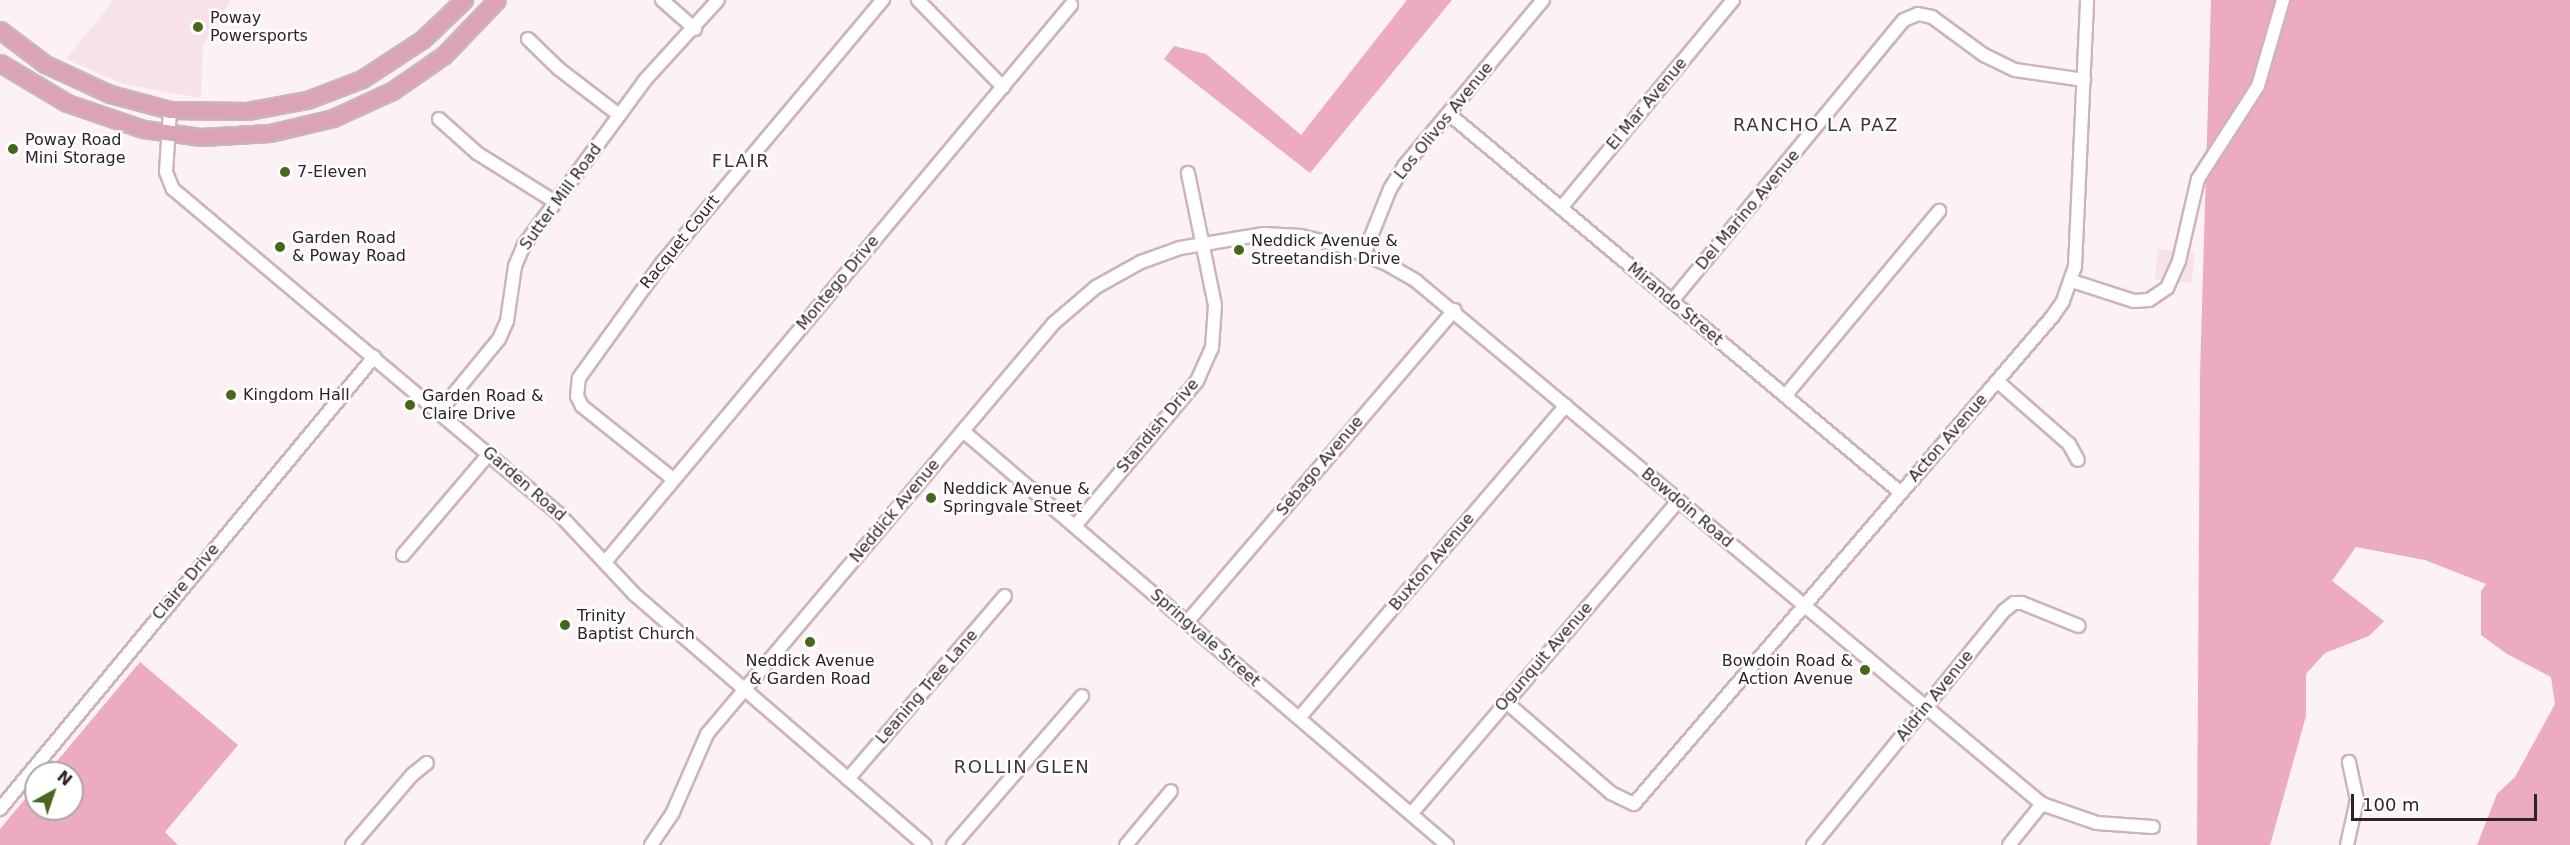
<!DOCTYPE html>
<style>
body{margin:0}
#map{position:relative;width:2570px;height:845px;overflow:hidden;background:#fcf1f4;font-family:"DejaVu Sans",sans-serif}
div>[style]{position:absolute}
.built>*{inset:0;background:#f7e2e8;transform-origin:0 0}
.green>*{inset:0;background:#edabc0}
.roads{filter:drop-shadow(2px 0 #cdb3bb) drop-shadow(-2px 0 #cdb3bb) drop-shadow(0 2px #cdb3bb) drop-shadow(0 -2px #cdb3bb)}
.minor>*{height:12px;margin:-6px;padding:0 6px;transform-origin:6px;border-radius:6px;background:#fff}
.major>*{height:15px;margin:-7.5px;padding:0 7.5px;transform-origin:7.5px;border-radius:7.5px;background:#daa3b6}
.dots>*{width:16px;height:16px;translate:-50% -50%;box-sizing:border-box;border:3px solid #fff;border-radius:50%}
span{translate:-50% -50%;white-space:nowrap;text-align:center;line-height:1.15;-webkit-text-stroke:5px #fff;paint-order:stroke}
.poi-label{font-size:16px;color:#2e2427}
.left{translate:0 -50%;text-align:left}
.right{translate:-100% -50%;text-align:right}
.street-label{font-size:16px;color:#2e2427}
.neighbourhood-label{font-size:18px;color:#453036;letter-spacing:1.5px}
.north{position:absolute;left:24px;top:761px;width:60px;height:60px;box-sizing:border-box;background:#fff;border:2px solid #aba7a9;border-radius:50%;rotate:40deg;font-size:16px;font-weight:700;line-height:24px;text-align:center;color:#2e2427}
.north::after{content:'';display:block;margin:auto;width:21px;height:27px;background:#47671c;clip-path:polygon(50% 0,100% 100%,50% 72%,0 100%)}
.scale{position:absolute;left:2351px;top:794px;width:186px;height:27px;box-sizing:border-box;border:3px solid #2e2427;border-top:0;padding-left:8px;font-size:18px;line-height:21px;white-space:nowrap;color:#2e2427;-webkit-text-stroke:4px #fff;paint-order:stroke}
</style>
<div id="map">
<div class="built">
<div style="clip-path:polygon(114px 0,231px 0,203px 45px,201px 98px,123px 84px,66px 59px)"></div>
<div style="left:2158px;top:249px;width:37px;height:30px;rotate:6deg"></div>
</div>
<div class="green">
<div style="clip-path:polygon(1407px 0,1452px 0,1310px 173px,1164px 59px,1174px 46px,1206px 54px,1301px 135px)"></div>
<div style="clip-path:polygon(2211px 0,2570px 0,2570px 845px,2477px 845px,2497px 794px,2515px 777px,2555px 704px,2551px 677px,2507px 654px,2481px 635px,2481px 591px,2486px 584px,2425px 560px,2356px 547px,2332px 581px,2384px 621px,2369px 636px,2325px 653px,2306px 674px,2306px 716px,2270px 845px,2197px 845px,2200px 376px)"></div>
<div style="clip-path:polygon(140px 662px,238px 745px,165px 832px,178px 845px,0 845px,0 829px,36px 786px,36px 809px,72px 809px,72px 773px,47px 773px)"></div>
</div>
<div class="roads">
<div class="minor">
<div style="left:662px;top:0;width:44px;rotate:41.3deg"></div>
<div style="left:918px;top:0;width:122px;rotate:45.7deg"></div>
<div style="left:528px;top:39px;width:43px;rotate:44.1deg"></div>
<div style="left:559px;top:69px;width:76px;rotate:37.5deg"></div>
<div style="left:170px;top:110px;width:62px;rotate:93.7deg"></div>
<div style="left:166px;top:172px;width:18px;rotate:68deg"></div>
<div style="left:173px;top:189px;width:505px;rotate:40.1deg"></div>
<div style="left:559px;top:514px;width:110px;rotate:46.8deg"></div>
<div style="left:634px;top:594px;width:384px;rotate:40.8deg"></div>
<div style="left:1449px;top:114px;width:590px;rotate:39.98deg"></div>
<div style="left:439px;top:119px;width:51px;rotate:41.8deg"></div>
<div style="left:477px;top:153px;width:92px;rotate:32.1deg"></div>
<div style="left:1561px;top:208px;width:270px;rotate:-50.4deg"></div>
<div style="left:1364px;top:254px;width:70px;rotate:-68.2deg"></div>
<div style="left:1390px;top:189px;width:28px;rotate:-58deg"></div>
<div style="left:1405px;top:165px;width:215px;rotate:-50.1deg"></div>
<div style="left:2072px;top:281px;width:65px;rotate:17.9deg"></div>
<div style="left:2134px;top:301px;width:15px;rotate:-4deg"></div>
<div style="left:2149px;top:300px;width:22px;rotate:-34deg"></div>
<div style="left:2167px;top:288px;width:30px;rotate:-66deg"></div>
<div style="left:2179px;top:261px;width:84px;rotate:-77deg"></div>
<div style="left:2198px;top:179px;width:111px;rotate:-57.2deg"></div>
<div style="left:2258px;top:86px;width:90px;rotate:-73.8deg"></div>
<div style="left:1672px;top:301px;width:364px;rotate:-50.5deg"></div>
<div style="left:1904px;top:20px;width:15px;rotate:-23deg"></div>
<div style="left:1918px;top:14px;width:14px;rotate:12deg"></div>
<div style="left:1932px;top:17px;width:64px;rotate:36.2deg"></div>
<div style="left:1984px;top:55px;width:34px;rotate:26deg"></div>
<div style="left:2015px;top:70px;width:70px;rotate:8.2deg"></div>
<div style="left:1997px;top:381px;width:96px;rotate:41.2deg"></div>
<div style="left:2069px;top:444px;width:18px;rotate:61deg"></div>
<div style="left:1785px;top:396px;width:241px;rotate:-50.2deg"></div>
<div style="left:439px;top:412px;width:94px;rotate:-50.6deg"></div>
<div style="left:499px;top:339px;width:20px;rotate:-66deg"></div>
<div style="left:507px;top:321px;width:56px;rotate:-81.7deg"></div>
<div style="left:515px;top:266px;width:23px;rotate:-67deg"></div>
<div style="left:524px;top:245px;width:205px;rotate:-53.7deg"></div>
<div style="left:645px;top:80px;width:108px;rotate:-47.6deg"></div>
<div style="left:963px;top:431px;width:637px;rotate:40.54deg"></div>
<div style="left:673px;top:479px;width:117px;rotate:-141.3deg"></div>
<div style="left:582px;top:406px;width:11px;rotate:-117deg"></div>
<div style="left:577px;top:396px;width:18px;rotate:-84deg"></div>
<div style="left:579px;top:378px;width:142px;rotate:-54.2deg"></div>
<div style="left:662px;top:263px;width:344px;rotate:-50deg"></div>
<div style="left:1075px;top:526px;width:189px;rotate:-49.9deg"></div>
<div style="left:1197px;top:381px;width:36px;rotate:-66deg"></div>
<div style="left:1212px;top:348px;width:43px;rotate:-86deg"></div>
<div style="left:1215px;top:305px;width:135px;rotate:-101.6deg"></div>
<div style="left:403px;top:555px;width:133px;rotate:-49.6deg"></div>
<div style="left:606px;top:561px;width:725px;rotate:-50.09deg"></div>
<div style="left:1187px;top:622px;width:411px;rotate:-49.4deg"></div>
<div style="left:1506px;top:702px;width:139px;rotate:40.9deg"></div>
<div style="left:1611px;top:793px;width:25px;rotate:26deg"></div>
<div style="left:1634px;top:804px;width:642px;rotate:-49.36deg"></div>
<div style="left:2052px;top:317px;width:19px;rotate:-55deg"></div>
<div style="left:2063px;top:301px;width:36px;rotate:-71deg"></div>
<div style="left:2075px;top:267px;width:267px;rotate:-87.4deg"></div>
<div style="left:1299px;top:718px;width:411px;rotate:-49.5deg"></div>
<div style="left:848px;top:779px;width:241px;rotate:-49.4deg"></div>
<div style="left:0;top:809px;width:587px;rotate:-50.39deg"></div>
<div style="left:1411px;top:814px;width:411px;rotate:-49.5deg"></div>
<div style="left:352px;top:845px;width:92px;rotate:-49.4deg"></div>
<div style="left:412px;top:775px;width:19px;rotate:-39deg"></div>
<div style="left:651px;top:845px;width:40px;rotate:-56deg"></div>
<div style="left:673px;top:812px;width:85px;rotate:-66.4deg"></div>
<div style="left:707px;top:734px;width:538px;rotate:-49.83deg"></div>
<div style="left:1054px;top:323px;width:55px;rotate:-40.6deg"></div>
<div style="left:1096px;top:287px;width:51px;rotate:-29.1deg"></div>
<div style="left:1141px;top:262px;width:41px;rotate:-19.7deg"></div>
<div style="left:1180px;top:248px;width:85px;rotate:-9.5deg"></div>
<div style="left:1264px;top:234px;width:37px;rotate:3deg"></div>
<div style="left:1301px;top:236px;width:42px;rotate:13.7deg"></div>
<div style="left:1342px;top:246px;width:48px;rotate:21.8deg"></div>
<div style="left:1387px;top:264px;width:34px;rotate:30deg"></div>
<div style="left:1416px;top:281px;width:816px;rotate:39.88deg"></div>
<div style="left:2042px;top:804px;width:58px;rotate:19.1deg"></div>
<div style="left:2097px;top:823px;width:56px;rotate:4.1deg"></div>
<div style="left:953px;top:845px;width:197px;rotate:-49.1deg"></div>
<div style="left:1126px;top:845px;width:70px;rotate:-50.2deg"></div>
<div style="left:1813px;top:845px;width:303px;rotate:-50.8deg"></div>
<div style="left:2005px;top:610px;width:11px;rotate:-38deg"></div>
<div style="left:2014px;top:603px;width:8px"></div>
<div style="left:2022px;top:603px;width:61px;rotate:22deg"></div>
<div style="left:2009px;top:845px;width:53px;rotate:-51.2deg"></div>
<div style="left:2347px;top:845px;width:46px;rotate:-77.5deg"></div>
<div style="left:2357px;top:800px;width:39px;rotate:-102deg"></div>
</div>
<div class="major">
<div style="left:0;top:30px;width:56px;rotate:37.1deg"></div>
<div style="left:45px;top:64px;width:72px;rotate:24.8deg"></div>
<div style="left:110px;top:94px;width:62px;rotate:14.9deg"></div>
<div style="left:170px;top:110px;width:77px;rotate:0.7deg"></div>
<div style="left:247px;top:111px;width:61px;rotate:-10.4deg"></div>
<div style="left:307px;top:100px;width:59px;rotate:-20.9deg"></div>
<div style="left:362px;top:79px;width:73px;rotate:-33.3deg"></div>
<div style="left:423px;top:39px;width:57px;rotate:-43.6deg"></div>
<div style="left:0;top:63px;width:78px;rotate:30.8deg"></div>
<div style="left:67px;top:103px;width:80px;rotate:18.9deg"></div>
<div style="left:143px;top:129px;width:59px;rotate:7.9deg"></div>
<div style="left:201px;top:137px;width:69px;rotate:-3.3deg"></div>
<div style="left:270px;top:133px;width:65px;rotate:-13.4deg"></div>
<div style="left:333px;top:118px;width:65px;rotate:-24.6deg"></div>
<div style="left:392px;top:91px;width:63px;rotate:-34.7deg"></div>
<div style="left:444px;top:55px;width:76px;rotate:-46.1deg"></div>
</div>
</div>
<div class="dots">
<div style="left:198px;top:27px;background:#47671c"></div>
<div style="left:13px;top:149px;background:#47671c"></div>
<div style="left:285px;top:172px;background:#47671c"></div>
<div style="left:280px;top:247px;background:#47671c"></div>
<div style="left:1239px;top:250px;background:#47671c"></div>
<div style="left:231px;top:395px;background:#47671c"></div>
<div style="left:410px;top:405px;background:#47671c"></div>
<div style="left:931px;top:498px;background:#47671c"></div>
<div style="left:565px;top:625px;background:#47671c"></div>
<div style="left:810px;top:642px;background:#47671c"></div>
<div style="left:1865px;top:670px;background:#47671c"></div>
</div>
<div class="poi-label">
<span class="left" style="left:210px;top:27px">Poway<br>Powersports</span>
<span class="left" style="left:25px;top:149px">Poway Road<br>Mini Storage</span>
<span class="left" style="left:297px;top:172px">7-Eleven</span>
<span class="left" style="left:292px;top:247px">Garden Road<br>&amp; Poway Road</span>
<span class="left" style="left:1251px;top:250px">Neddick Avenue &amp;<br>Streetandish Drive</span>
<span class="left" style="left:243px;top:395px">Kingdom Hall</span>
<span class="left" style="left:422px;top:405px">Garden Road &amp;<br>Claire Drive</span>
<span class="left" style="left:943px;top:498px">Neddick Avenue &amp;<br>Springvale Street</span>
<span class="left" style="left:577px;top:625px">Trinity<br>Baptist Church</span>
<span style="left:810px;top:670px">Neddick Avenue<br>&amp; Garden Road</span>
<span class="right" style="left:1853px;top:670px">Bowdoin Road &amp;<br>Action Avenue</span>
</div>
<div class="street-label">
<span style="left:1647px;top:104px;rotate:-50deg">El Mar Avenue</span>
<span style="left:1444px;top:121px;rotate:-51deg">Los Olivos Avenue</span>
<span style="left:561px;top:197px;rotate:-54deg">Sutter Mill Road</span>
<span style="left:1748px;top:210px;rotate:-50deg">Del Marino Avenue</span>
<span style="left:680px;top:242px;rotate:-51deg">Racquet Court</span>
<span style="left:838px;top:283px;rotate:-50deg">Montego Drive</span>
<span style="left:1675px;top:304px;rotate:40deg">Mirando Street</span>
<span style="left:1158px;top:426px;rotate:-50deg">Standish Drive</span>
<span style="left:1948px;top:438px;rotate:-49deg">Acton Avenue</span>
<span style="left:1320px;top:466px;rotate:-50deg">Sebago Avenue</span>
<span style="left:524px;top:484px;rotate:41deg">Garden Road</span>
<span style="left:1687px;top:508px;rotate:40deg">Bowdoin Road</span>
<span style="left:895px;top:511px;rotate:-50deg">Neddick Avenue</span>
<span style="left:1432px;top:562px;rotate:-50deg">Buxton Avenue</span>
<span style="left:186px;top:582px;rotate:-50deg">Claire Drive</span>
<span style="left:1205px;top:638px;rotate:41deg">Springvale Street</span>
<span style="left:1544px;top:657px;rotate:-49deg">Ogunquit Avenue</span>
<span style="left:927px;top:687px;rotate:-49deg">Leaning Tree Lane</span>
<span style="left:1935px;top:696px;rotate:-51deg">Aldrin Avenue</span>
</div>
<div class="neighbourhood-label">
<span style="left:1816px;top:125px">RANCHO LA PAZ</span>
<span style="left:741px;top:161px">FLAIR</span>
<span style="left:1022px;top:767px">ROLLIN GLEN</span>
</div>
<div class="north">N</div>
<div class="scale">100 m</div>
</div>
